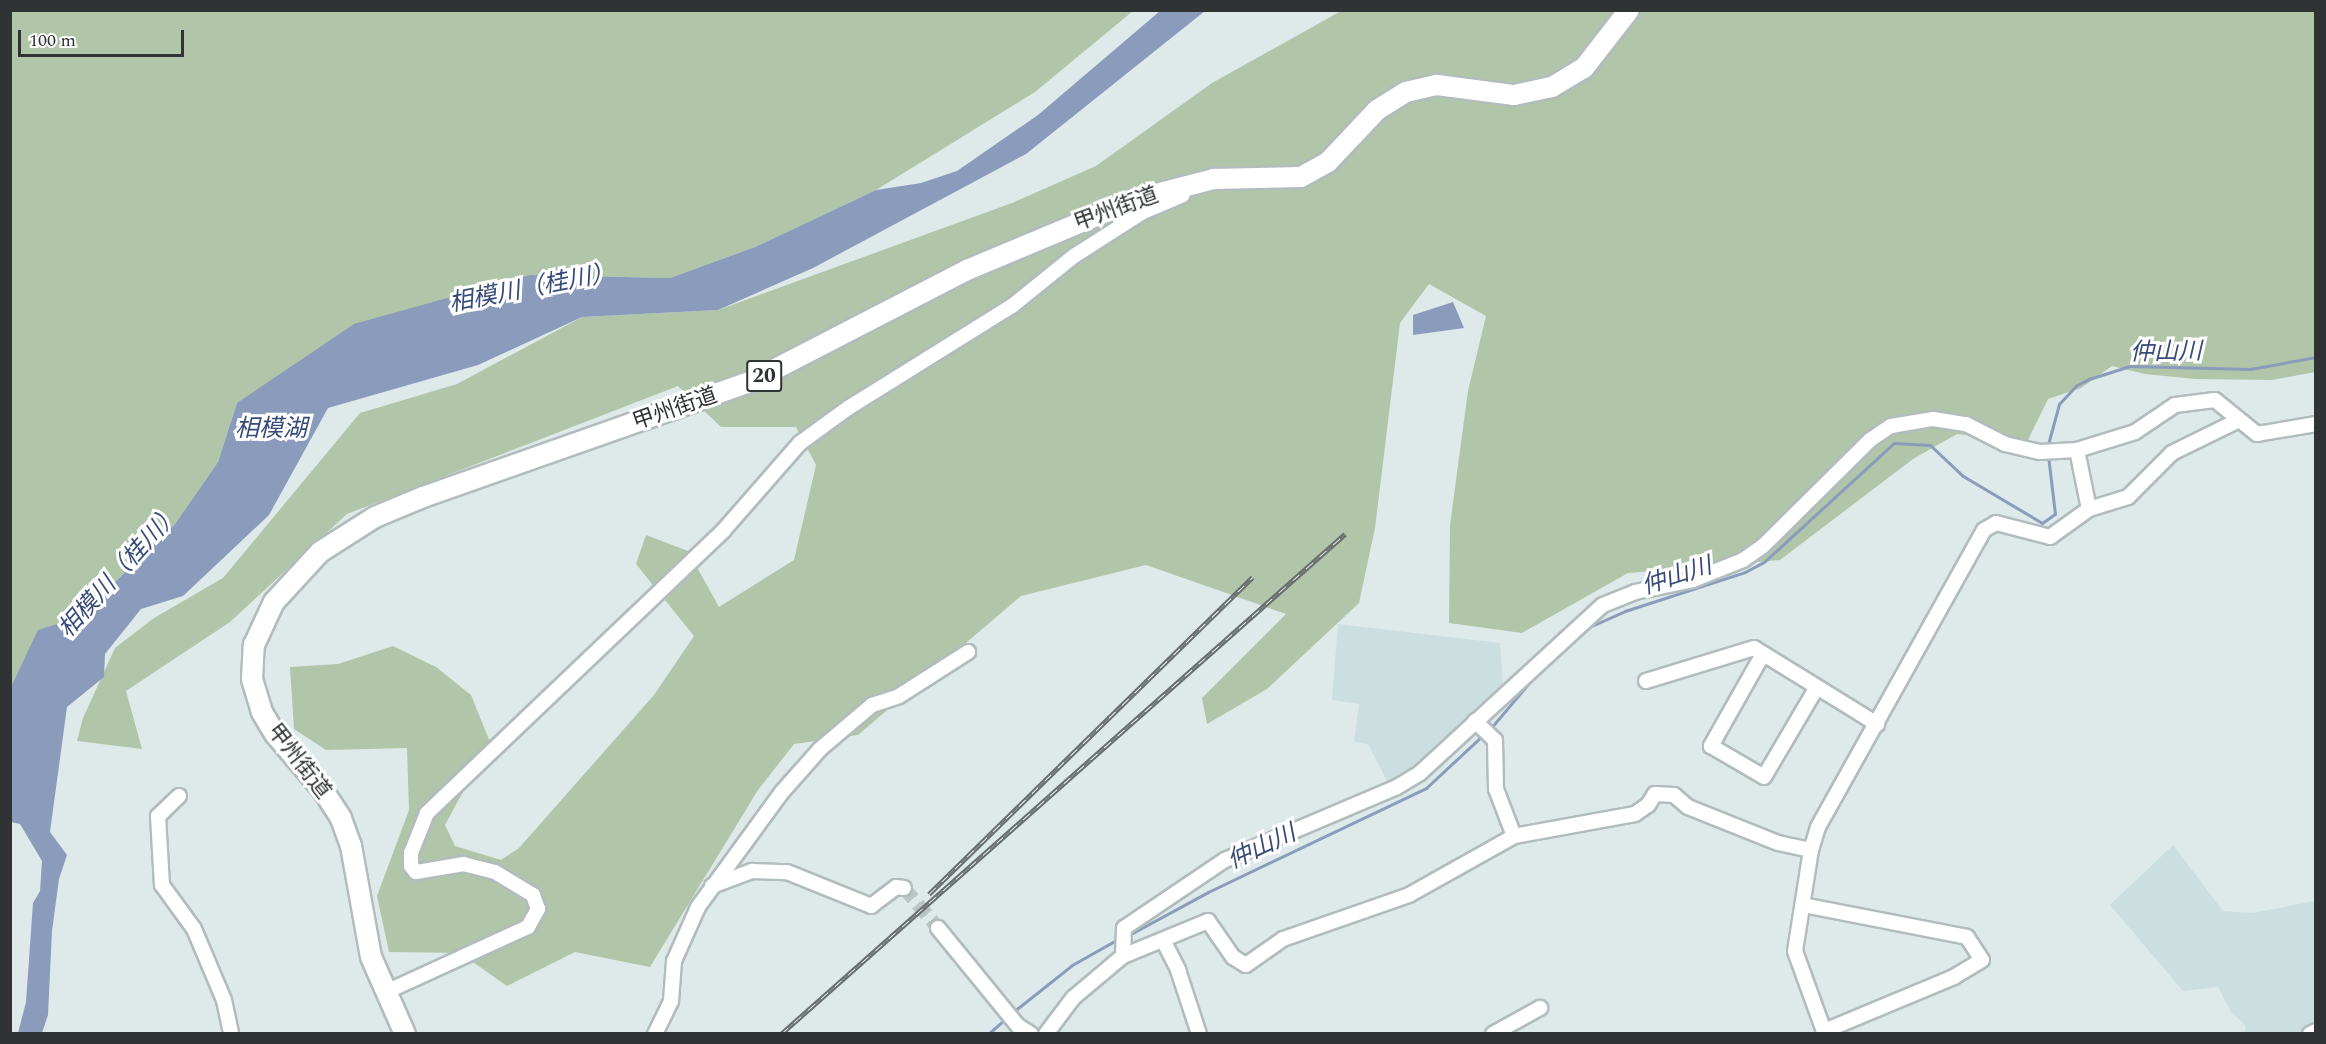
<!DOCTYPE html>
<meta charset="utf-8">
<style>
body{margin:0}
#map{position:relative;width:2326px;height:1044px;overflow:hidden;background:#dee9ea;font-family:Spectral,"Noto Sans JP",serif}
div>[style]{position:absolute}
.built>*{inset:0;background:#cbdfe0}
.green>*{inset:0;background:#b1c5a8}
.water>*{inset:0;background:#8b9bbc}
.stream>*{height:3px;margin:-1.5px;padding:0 1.5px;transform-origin:1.5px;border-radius:1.5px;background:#8b9bbc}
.minor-tunnel>*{height:14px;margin-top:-7px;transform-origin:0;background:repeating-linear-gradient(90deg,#bbc5c6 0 14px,transparent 0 21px)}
.roads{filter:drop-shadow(2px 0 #b2bcbd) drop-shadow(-2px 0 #b2bcbd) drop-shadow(0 2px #b2bcbd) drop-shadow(0 -2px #b2bcbd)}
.minor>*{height:14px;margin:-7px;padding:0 7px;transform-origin:7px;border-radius:7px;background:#fff}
.highway>*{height:20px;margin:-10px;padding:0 10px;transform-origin:10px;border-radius:10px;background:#fff}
.rail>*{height:5px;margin-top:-2.5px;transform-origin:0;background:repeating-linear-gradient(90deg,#fff 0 9px,#676d6e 0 18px);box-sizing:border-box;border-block:2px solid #676d6e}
span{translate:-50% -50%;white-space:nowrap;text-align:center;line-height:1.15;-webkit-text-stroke:6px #fff;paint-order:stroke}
.shield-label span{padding:2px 4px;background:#fff;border:2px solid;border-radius:4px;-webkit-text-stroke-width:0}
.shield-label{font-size:21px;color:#2f3334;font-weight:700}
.street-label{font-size:22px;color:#2f3334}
.water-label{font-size:24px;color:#384c7a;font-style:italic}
.frame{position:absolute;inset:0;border:12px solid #2f3334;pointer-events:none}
.scale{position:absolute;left:18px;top:30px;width:166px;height:27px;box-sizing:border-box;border:3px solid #2f3334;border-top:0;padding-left:8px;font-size:18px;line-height:21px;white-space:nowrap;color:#2f3334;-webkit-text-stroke:4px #fff;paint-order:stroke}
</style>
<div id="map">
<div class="built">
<div style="clip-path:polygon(1338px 624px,1500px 643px,1503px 684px,1436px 750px,1388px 783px,1368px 744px,1354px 742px,1359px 704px,1332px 700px)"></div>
<div style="clip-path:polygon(2173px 845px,2223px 911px,2253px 913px,2315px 901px,2315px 1033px,2244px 1033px,2246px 1026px,2231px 1012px,2218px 987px,2183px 991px,2110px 905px)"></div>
</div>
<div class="green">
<div style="clip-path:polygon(11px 11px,1133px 11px,1035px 92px,876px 190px,755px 247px,670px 278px,530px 275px,237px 403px,218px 462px,175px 524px,79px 617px,37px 634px,11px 687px)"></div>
<div style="clip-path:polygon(1341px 11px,2315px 11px,2315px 372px,2272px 380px,2195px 379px,2145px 374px,2112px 366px,2081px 388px,2048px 399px,2027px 442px,1957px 434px,1913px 459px,1780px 560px,1628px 573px,1522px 633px,1449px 623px,1450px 525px,1468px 391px,1486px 316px,1429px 284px,1400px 323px,1375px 528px,1359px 603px,1267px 689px,1207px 724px,1202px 698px,1286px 614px,1146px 565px,1021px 596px,858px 735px,794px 744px,758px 790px,650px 967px,575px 952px,507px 986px,460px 953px,389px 952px,377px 896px,409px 810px,407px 748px,326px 750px,294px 729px,290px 667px,338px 664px,393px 646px,436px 667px,471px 695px,490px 742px,445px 825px,455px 846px,501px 860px,519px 848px,654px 695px,694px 636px,636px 564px,646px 535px,688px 551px,719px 607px,794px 560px,816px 465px,796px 427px,721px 427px,678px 386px,347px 514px,230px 622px,126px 691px,142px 749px,77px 741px,83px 718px,115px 648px,154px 618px,223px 578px,360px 413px,457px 384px,582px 317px,718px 310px,1012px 203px,1096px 166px,1212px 83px)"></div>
</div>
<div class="water">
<div style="clip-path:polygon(1160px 11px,1205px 11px,1026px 154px,813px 268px,718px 310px,582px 317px,478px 365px,328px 408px,269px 515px,183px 596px,141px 609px,105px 654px,104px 677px,67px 707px,50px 832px,67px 855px,59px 879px,52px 931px,48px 1015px,42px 1033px,18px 1033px,26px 1002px,33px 903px,40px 891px,42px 861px,20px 824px,11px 822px,11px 687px,38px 630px,79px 617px,175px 524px,218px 462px,237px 403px,354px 324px,530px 275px,670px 278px,755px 247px,876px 190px,921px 183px,957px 171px,1038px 115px)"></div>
<div style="clip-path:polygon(1453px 302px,1464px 328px,1413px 335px,1413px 315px)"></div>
</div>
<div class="stream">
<div style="left:2047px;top:448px;width:46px;rotate:-74.7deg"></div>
<div style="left:2059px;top:404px;width:26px;rotate:-47deg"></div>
<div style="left:2077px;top:385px;width:13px;rotate:-27deg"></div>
<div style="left:2089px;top:379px;width:43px;rotate:-17.6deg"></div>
<div style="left:2130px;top:366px;width:120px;rotate:1.4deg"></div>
<div style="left:2250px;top:369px;width:67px;rotate:-10.3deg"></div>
<div style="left:1587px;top:628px;width:42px;rotate:-24.1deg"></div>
<div style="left:1625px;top:611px;width:126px;rotate:-18deg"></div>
<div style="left:1745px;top:572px;width:21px;rotate:-28deg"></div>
<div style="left:1764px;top:562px;width:176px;rotate:-42.5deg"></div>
<div style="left:1894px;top:443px;width:36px;rotate:3deg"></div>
<div style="left:1930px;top:445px;width:45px;rotate:43.2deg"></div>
<div style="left:1963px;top:476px;width:92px;rotate:30.7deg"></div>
<div style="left:2042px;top:523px;width:16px;rotate:-35deg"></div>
<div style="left:2055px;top:514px;width:59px;rotate:-96.8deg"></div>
<div style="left:1490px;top:729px;width:68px;rotate:-49.8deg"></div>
<div style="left:1127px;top:936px;width:92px;rotate:-28.5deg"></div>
<div style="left:1208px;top:892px;width:242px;rotate:-25.5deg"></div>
<div style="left:1426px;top:788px;width:78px;rotate:-42.9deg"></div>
<div style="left:1013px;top:1012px;width:75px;rotate:-38.5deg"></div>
<div style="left:1072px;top:965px;width:55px;rotate:-29.4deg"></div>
<div style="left:988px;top:1034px;width:23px;rotate:-41deg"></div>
</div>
<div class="minor-tunnel">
<div style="left:904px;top:888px;width:52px;rotate:49.6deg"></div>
</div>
<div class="roads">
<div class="minor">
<div style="left:2077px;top:450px;width:60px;rotate:78.5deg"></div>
<div style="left:1763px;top:654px;width:106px;rotate:119.5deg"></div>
<div style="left:1711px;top:746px;width:61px;rotate:30.3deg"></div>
<div style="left:1764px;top:777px;width:104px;rotate:-59.5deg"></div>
<div style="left:1646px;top:681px;width:113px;rotate:-17deg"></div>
<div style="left:1754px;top:648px;width:145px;rotate:31.7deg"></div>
<div style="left:1475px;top:721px;width:28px;rotate:44deg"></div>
<div style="left:1495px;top:740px;width:49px;rotate:88.8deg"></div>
<div style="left:1496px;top:789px;width:50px;rotate:69deg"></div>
<div style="left:179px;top:796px;width:29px;rotate:136deg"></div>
<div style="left:158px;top:816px;width:69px;rotate:86.7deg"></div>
<div style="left:162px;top:885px;width:54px;rotate:54deg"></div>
<div style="left:194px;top:929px;width:77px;rotate:67.1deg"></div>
<div style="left:224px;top:1000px;width:35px;rotate:78deg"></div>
<div style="left:712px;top:886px;width:43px;rotate:-20.6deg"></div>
<div style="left:752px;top:871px;width:35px;rotate:2deg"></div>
<div style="left:787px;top:872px;width:91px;rotate:22deg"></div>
<div style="left:871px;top:906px;width:31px;rotate:-37deg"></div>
<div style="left:896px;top:887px;width:8px;rotate:7deg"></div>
<div style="left:1803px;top:905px;width:167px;rotate:11deg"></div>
<div style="left:1967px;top:937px;width:27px;rotate:57deg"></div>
<div style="left:1982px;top:960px;width:33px;rotate:149deg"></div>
<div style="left:1954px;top:977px;width:141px;rotate:157.4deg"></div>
<div style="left:938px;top:928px;width:127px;rotate:50.8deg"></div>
<div style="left:1018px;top:1026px;width:15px;rotate:32deg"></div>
<div style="left:1163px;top:940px;width:34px;rotate:63deg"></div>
<div style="left:1178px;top:970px;width:67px;rotate:71.8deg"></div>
<div style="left:1123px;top:956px;width:28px;rotate:-88deg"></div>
<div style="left:1124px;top:928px;width:122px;rotate:-34deg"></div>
<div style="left:1225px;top:860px;width:187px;rotate:-23deg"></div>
<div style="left:1397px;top:787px;width:27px;rotate:-31deg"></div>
<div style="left:1420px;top:773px;width:248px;rotate:-42.6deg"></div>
<div style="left:1603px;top:605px;width:35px;rotate:-22deg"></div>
<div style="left:1635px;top:592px;width:59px;rotate:-11.7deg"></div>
<div style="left:1693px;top:580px;width:54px;rotate:-21.8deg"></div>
<div style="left:1743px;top:560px;width:24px;rotate:-35deg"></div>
<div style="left:1763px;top:546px;width:151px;rotate:-44.7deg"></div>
<div style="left:1870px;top:440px;width:25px;rotate:-34deg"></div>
<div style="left:1891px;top:426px;width:43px;rotate:-9.5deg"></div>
<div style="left:1933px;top:419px;width:33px;rotate:9deg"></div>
<div style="left:1966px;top:424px;width:44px;rotate:27.1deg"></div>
<div style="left:2005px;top:444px;width:36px;rotate:13deg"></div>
<div style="left:2040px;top:452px;width:37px;rotate:-3deg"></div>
<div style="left:2077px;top:450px;width:61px;rotate:-17.2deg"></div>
<div style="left:2135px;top:432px;width:48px;rotate:-34deg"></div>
<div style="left:2175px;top:405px;width:40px;rotate:-7.1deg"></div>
<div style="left:2215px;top:400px;width:54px;rotate:39deg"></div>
<div style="left:2257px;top:434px;width:60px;rotate:-9.6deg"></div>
<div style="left:388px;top:991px;width:154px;rotate:-24.6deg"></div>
<div style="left:528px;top:927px;width:21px;rotate:-61deg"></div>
<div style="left:538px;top:909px;width:15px;rotate:-110deg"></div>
<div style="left:533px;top:895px;width:44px;rotate:-148.8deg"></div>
<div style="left:495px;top:872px;width:32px;rotate:-166deg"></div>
<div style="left:464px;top:864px;width:49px;rotate:170.5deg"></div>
<div style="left:416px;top:872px;width:8px;rotate:-130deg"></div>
<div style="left:411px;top:866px;width:13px;rotate:-90deg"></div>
<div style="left:411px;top:853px;width:43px;rotate:-68.2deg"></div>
<div style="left:427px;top:813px;width:409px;rotate:-43.6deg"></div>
<div style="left:723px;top:531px;width:117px;rotate:-48.8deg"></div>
<div style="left:800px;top:443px;width:59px;rotate:-36.1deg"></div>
<div style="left:848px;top:408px;width:193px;rotate:-31.9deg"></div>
<div style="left:1012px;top:306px;width:80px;rotate:-38.9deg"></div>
<div style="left:1074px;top:256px;width:82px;rotate:-32.5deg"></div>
<div style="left:1143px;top:212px;width:43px;rotate:-23deg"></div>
<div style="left:655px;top:1034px;width:37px;rotate:-64deg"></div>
<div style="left:671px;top:1001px;width:40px;rotate:-85.7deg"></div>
<div style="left:674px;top:961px;width:59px;rotate:-66deg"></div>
<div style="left:698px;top:907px;width:142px;rotate:-53.9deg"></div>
<div style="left:782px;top:792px;width:57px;rotate:-48.5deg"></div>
<div style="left:820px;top:749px;width:68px;rotate:-40.2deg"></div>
<div style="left:872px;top:705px;width:28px;rotate:-18deg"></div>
<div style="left:899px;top:696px;width:82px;rotate:-32.5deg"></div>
<div style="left:1046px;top:1034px;width:45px;rotate:-53.1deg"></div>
<div style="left:1073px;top:998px;width:65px;rotate:-40deg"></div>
<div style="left:1123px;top:956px;width:92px;rotate:-22.4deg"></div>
<div style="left:1208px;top:921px;width:44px;rotate:55.2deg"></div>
<div style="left:1233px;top:957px;width:15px;rotate:32deg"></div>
<div style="left:1246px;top:965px;width:45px;rotate:-35.1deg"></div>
<div style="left:1283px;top:939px;width:133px;rotate:-19.2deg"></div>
<div style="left:1409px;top:895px;width:120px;rotate:-29.3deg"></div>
<div style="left:1514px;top:836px;width:123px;rotate:-10.3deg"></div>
<div style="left:1635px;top:814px;width:16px;rotate:-35deg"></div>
<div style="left:1648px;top:805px;width:13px;rotate:-58deg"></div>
<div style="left:1655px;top:794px;width:19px;rotate:3deg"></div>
<div style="left:1674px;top:795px;width:18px;rotate:41deg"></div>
<div style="left:1688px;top:807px;width:97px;rotate:21.8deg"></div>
<div style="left:1778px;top:843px;width:34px;rotate:12deg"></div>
<div style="left:1493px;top:1034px;width:54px;rotate:-29deg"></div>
<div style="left:1825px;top:1034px;width:88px;rotate:-109.9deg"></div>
<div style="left:1795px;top:951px;width:102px;rotate:-81deg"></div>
<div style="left:1811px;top:850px;width:24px;rotate:-73deg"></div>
<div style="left:1818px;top:827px;width:340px;rotate:-60.8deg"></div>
<div style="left:1984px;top:530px;width:14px;rotate:-30deg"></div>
<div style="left:1996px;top:523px;width:56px;rotate:14.5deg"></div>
<div style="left:2050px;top:537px;width:48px;rotate:-35.7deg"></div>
<div style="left:2089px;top:509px;width:41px;rotate:-17.1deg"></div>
<div style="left:2128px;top:497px;width:62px;rotate:-45deg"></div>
<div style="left:2172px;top:453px;width:72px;rotate:-26.2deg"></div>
<div style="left:2310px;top:1034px;width:7px;rotate:-27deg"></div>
</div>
<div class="highway">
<div style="left:405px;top:1034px;width:84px;rotate:-113.8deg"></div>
<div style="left:371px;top:957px;width:113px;rotate:-100.2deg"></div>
<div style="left:351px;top:846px;width:30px;rotate:-110deg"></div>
<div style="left:341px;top:818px;width:35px;rotate:-123deg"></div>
<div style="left:322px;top:789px;width:72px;rotate:-130.5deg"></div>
<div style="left:275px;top:734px;width:26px;rotate:-121deg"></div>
<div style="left:262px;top:712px;width:34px;rotate:-107deg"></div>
<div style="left:252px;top:679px;width:34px;rotate:-87deg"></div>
<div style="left:254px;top:645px;width:47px;rotate:-65.1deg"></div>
<div style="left:274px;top:602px;width:68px;rotate:-47.4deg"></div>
<div style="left:320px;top:552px;width:65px;rotate:-32.5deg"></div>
<div style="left:375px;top:517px;width:52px;rotate:-22.6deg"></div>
<div style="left:423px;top:497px;width:349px;rotate:-19.4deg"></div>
<div style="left:752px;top:381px;width:242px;rotate:-27.3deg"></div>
<div style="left:967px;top:270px;width:184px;rotate:-22.7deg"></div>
<div style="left:1137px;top:199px;width:80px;rotate:-14.6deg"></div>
<div style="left:1214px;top:179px;width:87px;rotate:-1.3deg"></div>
<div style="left:1301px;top:177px;width:31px;rotate:-29deg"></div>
<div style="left:1328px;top:162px;width:71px;rotate:-46.7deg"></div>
<div style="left:1377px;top:110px;width:34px;rotate:-32deg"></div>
<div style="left:1406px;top:92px;width:32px;rotate:-13deg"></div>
<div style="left:1437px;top:85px;width:78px;rotate:7.4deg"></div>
<div style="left:1514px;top:95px;width:39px;rotate:-12deg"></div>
<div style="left:1552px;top:87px;width:37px;rotate:-31deg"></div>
<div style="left:1584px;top:68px;width:73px;rotate:-52.2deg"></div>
</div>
</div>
<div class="rail">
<div style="left:929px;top:894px;width:453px;rotate:-44.4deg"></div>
<div style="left:781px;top:1034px;width:754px;rotate:-41.56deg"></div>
</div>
<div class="shield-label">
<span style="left:764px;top:376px">20</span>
</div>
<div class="street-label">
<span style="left:1116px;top:209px;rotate:-20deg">甲州街道</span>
<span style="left:675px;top:409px;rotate:-19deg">甲州街道</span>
<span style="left:299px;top:761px;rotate:52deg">甲州街道</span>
</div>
<div class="water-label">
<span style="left:532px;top:289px;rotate:-11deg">相模川（桂川）</span>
<span style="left:2166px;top:353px;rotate:-1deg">仲山川</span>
<span style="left:271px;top:430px">相模湖</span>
<span style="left:120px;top:572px;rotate:-48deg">相模川（桂川）</span>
<span style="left:1677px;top:577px;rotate:-18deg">仲山川</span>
<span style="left:1262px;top:848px;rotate:-25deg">仲山川</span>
</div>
<div class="frame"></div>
<div class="scale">100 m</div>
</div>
